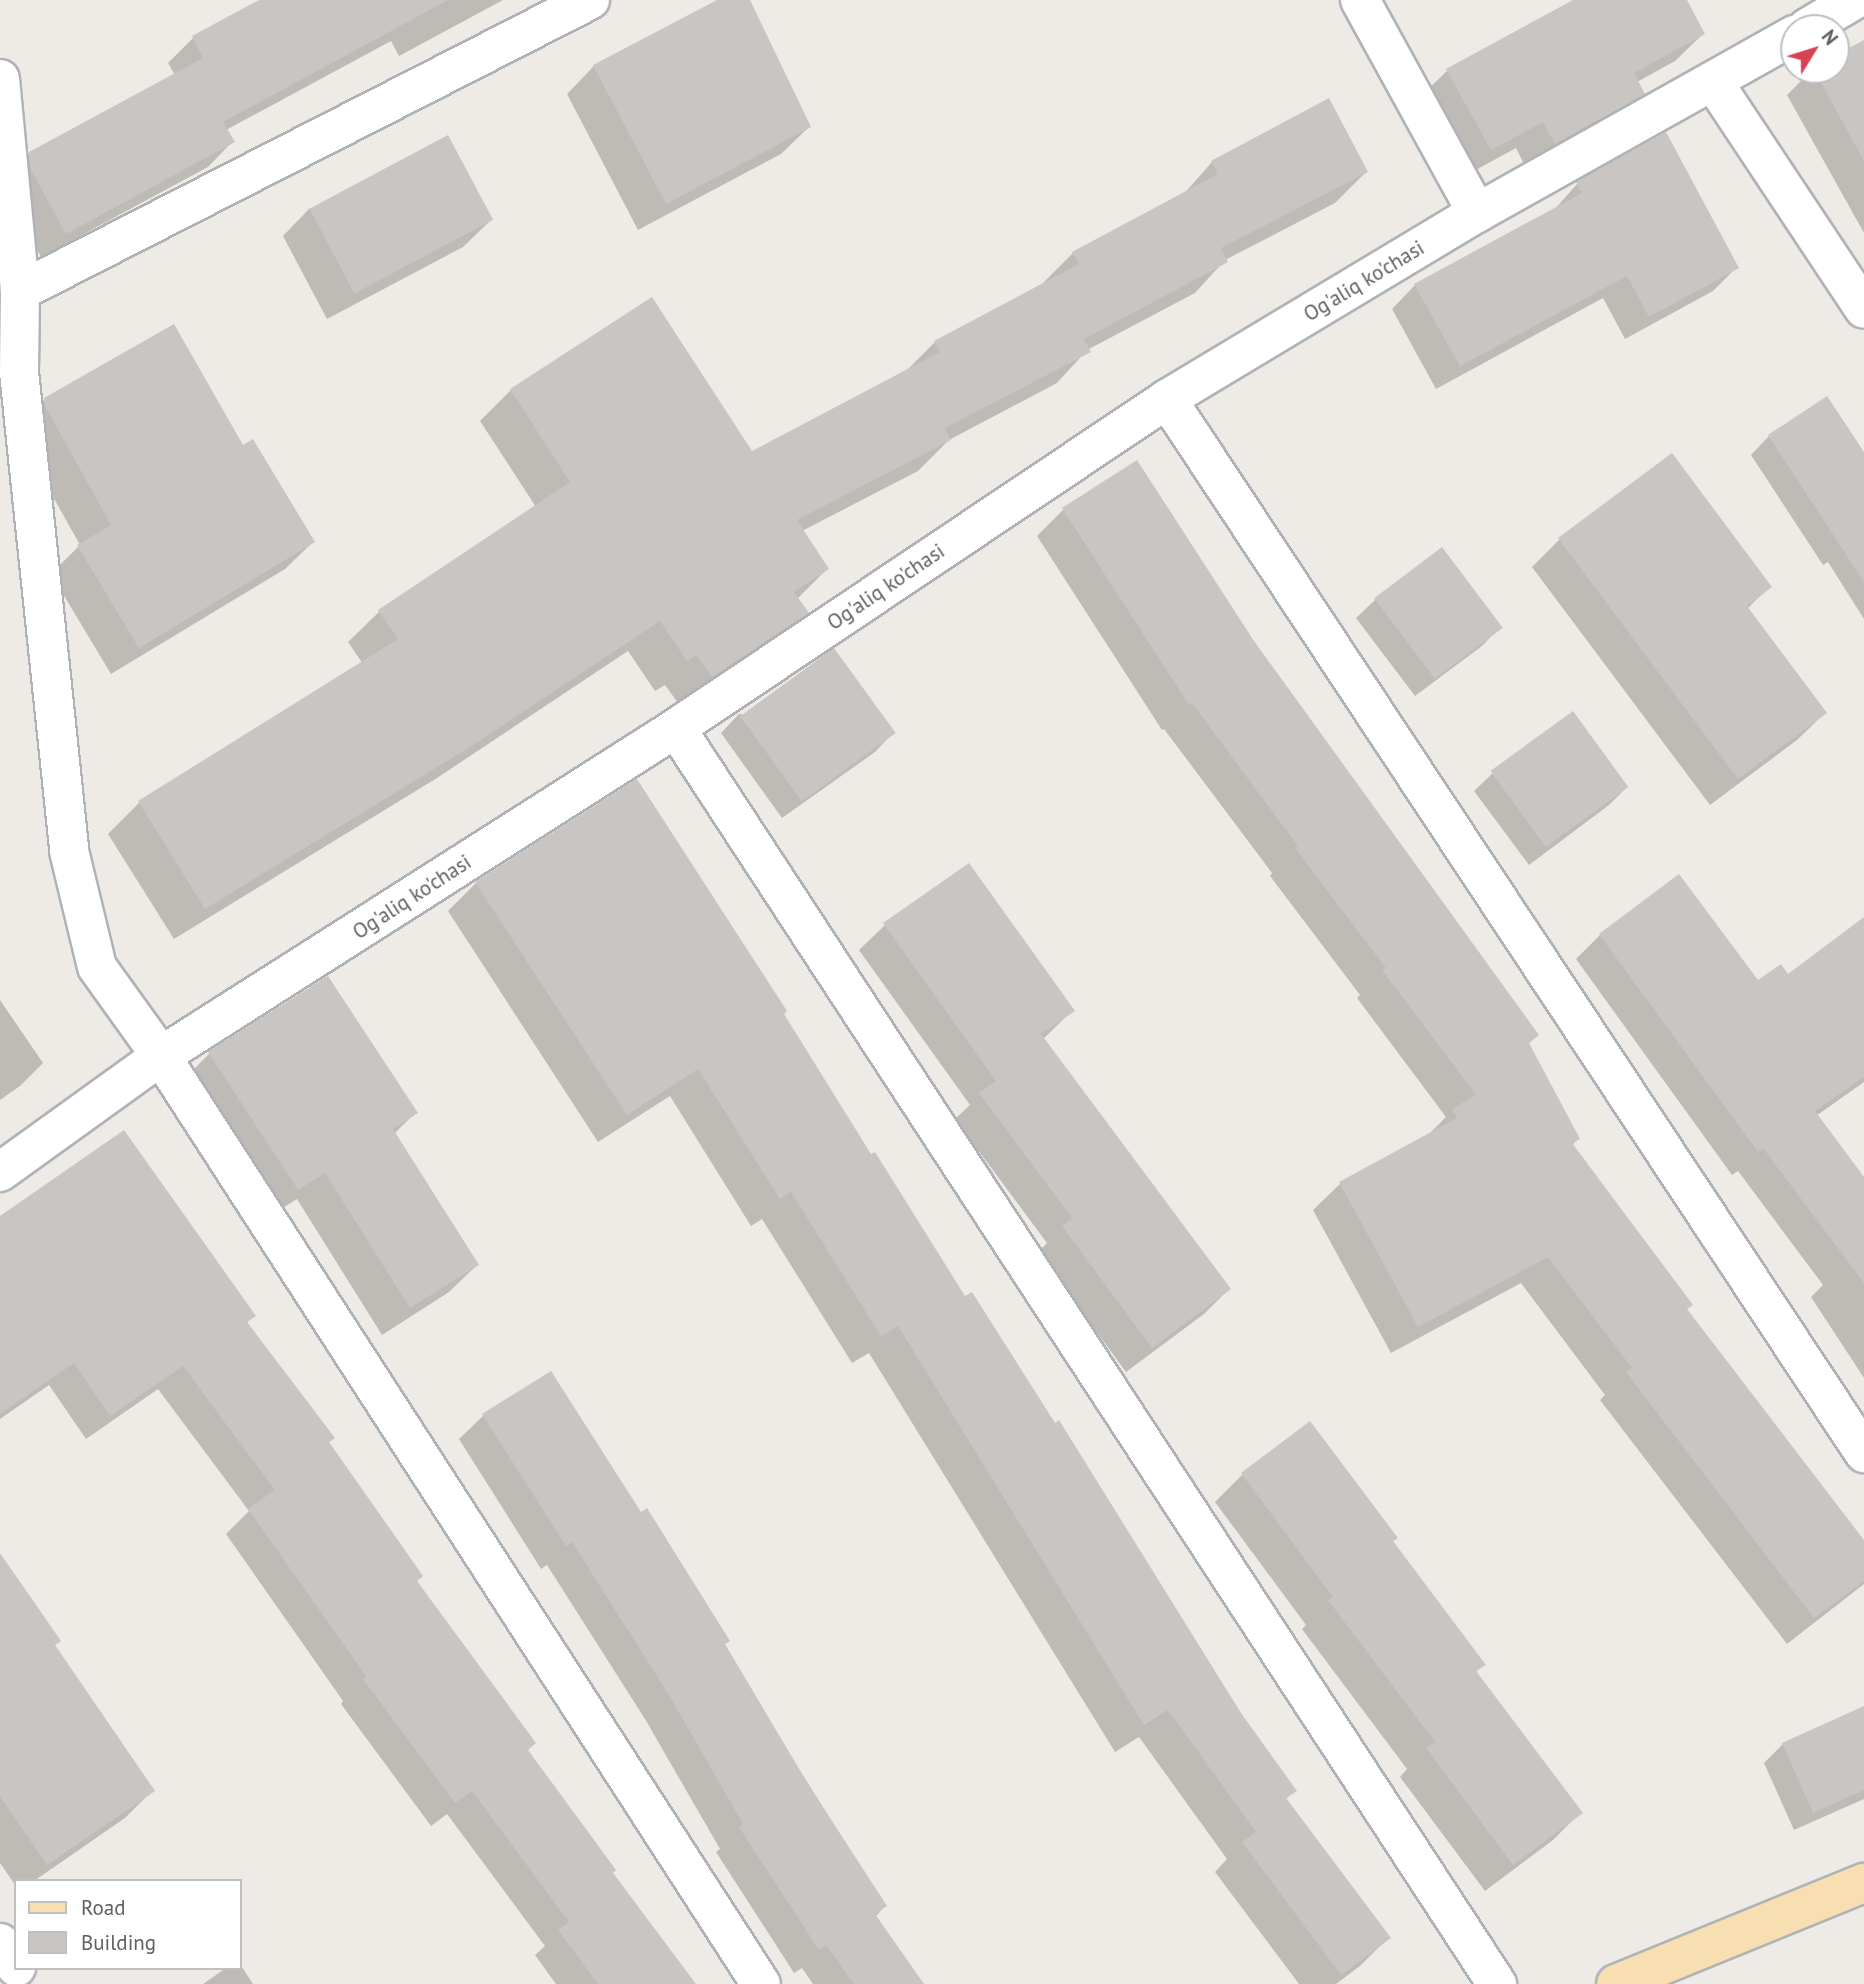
<!DOCTYPE html>
<style>
body{margin:0}
#map{position:relative;width:1864px;height:1984px;overflow:hidden;background:#eeeae5;font-family:"PT Sans",sans-serif}
div>[style]{position:absolute}
.shadow>*{inset:0;background:#0003}
.building>*{inset:0;background:#c9c5c2;transform-origin:0 0}
.roads{filter:drop-shadow(2px 0 #b0b3b6) drop-shadow(-2px 0 #b0b3b6) drop-shadow(0 2px #b0b3b6) drop-shadow(0 -2px #b0b3b6)}
.minor>*{height:38px;margin:-19px;padding:0 19px;transform-origin:19px;border-radius:19px;background:#fff}
.primary>*{height:38px;margin:-19px;padding:0 19px;transform-origin:19px;border-radius:19px;background:#f7dfb1}
span{translate:-50% -50%;white-space:nowrap;text-align:center;line-height:1.15;-webkit-text-stroke:6px #fff;paint-order:stroke}
.street-label{font-size:21px;color:#5d6164}
.legend{position:absolute;left:14px;top:1879px;width:228px;height:91px;box-sizing:border-box;background:#fff;border:2px solid #bec0c1;margin:0;padding:9px 12px;list-style:none;font-size:21px;color:#5d6164}
.legend li{display:flex;align-items:center;gap:14px;height:35px}
.legend b{width:35px;border:2px solid #bec0c1}
.north{position:absolute;left:1780px;top:14px;width:70px;height:70px;box-sizing:border-box;background:#fff;border:2px solid #bec0c1;border-radius:50%;rotate:52deg;font-size:19px;font-weight:700;line-height:28px;text-align:center;color:#5d6164}
.north::after{content:'';display:block;margin:auto;width:24px;height:32px;background:#d84151;clip-path:polygon(50% 0,100% 100%,50% 72%,0 100%)}
</style>
<div id="map">
<div class="shadow">
<div style="clip-path:polygon(262px 0,503px 0,399px 56px,391px 41px,226px 130px,232px 142px,208px 167px,41px 257px,6px 193px,5px 179px,30px 153px,175px 75px,168px 63px,193px 38px)"></div>
<div style="clip-path:polygon(720px 0,748px 0,809px 127px,781px 154px,638px 230px,567px 94px,594px 66px)"></div>
<div style="clip-path:polygon(1577px 0,1685px 0,1703px 34px,1675px 61px,1637px 82px,1643px 93px,1615px 121px,1527px 170px,1516px 148px,1463px 177px,1420px 97px,1448px 70px)"></div>
<div style="clip-path:polygon(1864px 41px,1864px 233px,1787px 95px,1812px 70px,1836px 70px,1836px 57px)"></div>
<div style="clip-path:polygon(1212px 162px,1366px 172px,1335px 203px,1225px 260px,1195px 293px,1087px 350px,1057px 383px,949px 440px,918px 471px,802px 531px,827px 569px,797px 599px,807px 612px,775px 644px,681px 707px,665px 685px,655px 691px,628px 651px,437px 778px,174px 939px,108px 834px,139px 803px,363px 664px,348px 642px,380px 611px,536px 507px,480px 421px,511px 390px,752px 454px,904px 373px,935px 342px,1042px 284px,1073px 253px,1182px 196px)"></div>
<div style="clip-path:polygon(1577px 184px,1737px 267px,1713px 291px,1625px 339px,1603px 298px,1436px 389px,1392px 309px,1415px 285px,1554px 210px)"></div>
<div style="clip-path:polygon(310px 208px,491px 220px,463px 247px,327px 319px,283px 236px)"></div>
<div style="clip-path:polygon(45px 399px,243px 447px,313px 542px,285px 569px,111px 674px,51px 574px,80px 545px,18px 434px,17px 427px)"></div>
<div style="clip-path:polygon(1769px 436px,1864px 455px,1864px 619px,1828px 562px,1823px 565px,1751px 455px)"></div>
<div style="clip-path:polygon(1671px 455px,1769px 587px,1747px 609px,1825px 713px,1797px 740px,1710px 805px,1532px 567px,1559px 540px)"></div>
<div style="clip-path:polygon(1063px 510px,1253px 642px,1528px 1044px,1578px 1139px,1571px 1146px,1686px 1310px,1864px 1544px,1864px 1584px,1787px 1644px,1600px 1400px,1605px 1395px,1521px 1283px,1391px 1353px,1313px 1210px,1340px 1184px,1426px 1137px,1446px 1117px,1357px 998px,1360px 995px,1270px 876px,1272px 873px,1164px 729px,1162px 730px,1037px 536px)"></div>
<div style="clip-path:polygon(1442px 550px,1500px 627px,1482px 646px,1415px 696px,1356px 618px,1375px 600px)"></div>
<div style="clip-path:polygon(739px 714px,893px 733px,875px 752px,782px 818px,721px 733px)"></div>
<div style="clip-path:polygon(1493px 773px,1627px 787px,1609px 805px,1529px 865px,1474px 791px)"></div>
<div style="clip-path:polygon(476px 883px,782px 1014px,871px 1157px,1239px 1714px,1294px 1791px,1285px 1800px,1388px 1938px,1360px 1966px,1336px 1984px,1299px 1984px,1215px 1872px,1227px 1859px,1139px 1737px,1115px 1752px,869px 1353px,852px 1363px,762px 1219px,751px 1226px,670px 1096px,598px 1142px,448px 911px)"></div>
<div style="clip-path:polygon(1864px 919px,1864px 1082px,1816px 1116px,1864px 1180px,1864px 1378px,1811px 1297px,1823px 1285px,1738px 1171px,1732px 1175px,1576px 959px,1600px 935px,1757px 982px,1788px 977px)"></div>
<div style="clip-path:polygon(885px 925px,1072px 1011px,1043px 1039px,1229px 1289px,1204px 1314px,1126px 1372px,1038px 1252px,1047px 1243px,955px 1119px,970px 1105px,859px 950px)"></div>
<div style="clip-path:polygon(0 1000px,43px 1063px,20px 1086px,0 1100px)"></div>
<div style="clip-path:polygon(210px 1053px,415px 1113px,394px 1134px,477px 1265px,449px 1292px,382px 1335px,297px 1199px,270px 1216px,182px 1081px)"></div>
<div style="clip-path:polygon(0 1218px,254px 1316px,246px 1323px,328px 1443px,526px 1751px,611px 1873px,694px 1984px,556px 1984px,535px 1955px,545px 1946px,447px 1814px,431px 1826px,341px 1704px,343px 1701px,226px 1534px,249px 1511px,158px 1389px,86px 1439px,49px 1385px,0 1419px)"></div>
<div style="clip-path:polygon(550px 1373px,885px 1906px,875px 1917px,922px 1984px,813px 1984px,802px 1968px,794px 1973px,716px 1852px,720px 1849px,645px 1719px,547px 1565px,541px 1569px,459px 1439px,483px 1416px)"></div>
<div style="clip-path:polygon(1242px 1475px,1391px 1542px,1483px 1664px,1475px 1673px,1580px 1813px,1553px 1840px,1485px 1891px,1400px 1777px,1407px 1769px,1302px 1629px,1306px 1625px,1215px 1502px)"></div>
<div style="clip-path:polygon(0 1556px,54px 1646px,152px 1791px,125px 1818px,34px 1881px,16px 1881px,16px 1886px,0 1863px)"></div>
<div style="clip-path:polygon(1864px 1708px,1864px 1799px,1794px 1830px,1764px 1763px,1783px 1744px)"></div>
<div style="clip-path:polygon(240px 1964px,253px 1984px,203px 1984px,226px 1968px,240px 1968px)"></div>
</div>
<div class="building">
<div style="clip-path:polygon(259px 0,448px 0,223px 122px,235px 142px,66px 234px,30px 168px,29px 152px,203px 58px,192px 36px)"></div>
<div style="clip-path:polygon(717px 0,750px 0,811px 127px,666px 204px,593px 65px)"></div>
<div style="clip-path:polygon(1573px 0,1687px 0,1705px 34px,1634px 73px,1645px 94px,1555px 144px,1543px 122px,1491px 150px,1446px 69px)"></div>
<div style="clip-path:polygon(1864px 40px,1864px 161px,1814px 70px,1836px 70px,1836px 55px)"></div>
<div style="clip-path:polygon(1329px 98px,1368px 172px,1221px 248px,1228px 262px,1084px 339px,1091px 352px,945px 428px,951px 440px,797px 520px,829px 569px,794px 592px,809px 613px,712px 677px,697px 655px,687px 661px,660px 621px,470px 747px,205px 909px,138px 801px,398px 639px,378px 610px,570px 482px,510px 389px,652px 297px,752px 451px,940px 352px,934px 341px,1079px 264px,1072px 252px,1218px 174px,1211px 161px)"></div>
<div style="clip-path:polygon(1666px 132px,1739px 268px,1649px 317px,1627px 276px,1460px 366px,1414px 284px,1582px 193px,1576px 182px)"></div>
<div style="left:448px;top:135px;width:96px;height:157px;rotate:62deg"></div>
<div style="clip-path:polygon(174px 324px,243px 445px,253px 439px,315px 542px,139px 648px,77px 545px,111px 525px,45px 406px,44px 398px)"></div>
<div style="clip-path:polygon(1827px 396px,1864px 452px,1864px 582px,1768px 435px)"></div>
<div style="clip-path:polygon(1672px 453px,1772px 587px,1747px 606px,1827px 713px,1738px 779px,1558px 538px)"></div>
<div style="clip-path:polygon(1137px 460px,1254px 641px,1539px 1035px,1529px 1043px,1580px 1139px,1572px 1143px,1693px 1305px,1687px 1309px,1864px 1540px,1864px 1581px,1814px 1618px,1626px 1372px,1632px 1368px,1548px 1257px,1418px 1327px,1339px 1182px,1457px 1118px,1452px 1109px,1476px 1095px,1382px 970px,1386px 968px,1295px 848px,1298px 846px,1192px 703px,1189px 705px,1062px 508px)"></div>
<div style="left:1442px;top:547px;width:101px;height:85px;rotate:53deg"></div>
<div style="left:834px;top:648px;width:105px;height:116px;rotate:54deg"></div>
<div style="left:1573px;top:711px;width:94px;height:102px;rotate:54deg"></div>
<div style="clip-path:polygon(637px 779px,787px 1011px,784px 1014px,871px 1154px,875px 1152px,965px 1296px,972px 1292px,1055px 1423px,1059px 1420px,1241px 1713px,1297px 1791px,1286px 1798px,1391px 1938px,1341px 1975px,1242px 1842px,1256px 1832px,1168px 1710px,1144px 1725px,898px 1326px,881px 1336px,791px 1192px,780px 1199px,698px 1069px,627px 1115px,475px 882px)"></div>
<div style="clip-path:polygon(969px 863px,1075px 1011px,1041px 1034px,1231px 1289px,1152px 1348px,1062px 1226px,1072px 1218px,979px 1093px,996px 1081px,883px 923px)"></div>
<div style="clip-path:polygon(1679px 874px,1758px 980px,1781px 964px,1788px 974px,1864px 917px,1864px 1077px,1815px 1111px,1864px 1177px,1864px 1283px,1763px 1148px,1758px 1152px,1599px 934px)"></div>
<div style="clip-path:polygon(328px 976px,418px 1113px,393px 1129px,479px 1265px,410px 1308px,325px 1173px,298px 1190px,208px 1052px)"></div>
<div style="clip-path:polygon(124px 1130px,256px 1316px,247px 1322px,335px 1438px,329px 1442px,423px 1576px,417px 1581px,536px 1743px,528px 1750px,616px 1870px,613px 1873px,696px 1984px,598px 1984px,558px 1930px,569px 1922px,472px 1791px,455px 1803px,363px 1679px,366px 1676px,248px 1509px,275px 1490px,183px 1366px,110px 1416px,74px 1363px,0 1414px,0 1216px)"></div>
<div style="clip-path:polygon(551px 1371px,641px 1512px,647px 1508px,730px 1641px,725px 1644px,808px 1784px,887px 1906px,875px 1914px,924px 1984px,854px 1984px,826px 1945px,819px 1950px,739px 1827px,743px 1824px,669px 1695px,572px 1542px,566px 1546px,482px 1414px)"></div>
<div style="clip-path:polygon(1310px 1421px,1398px 1538px,1393px 1541px,1486px 1665px,1476px 1671px,1583px 1813px,1513px 1865px,1426px 1748px,1435px 1742px,1328px 1600px,1333px 1597px,1241px 1473px)"></div>
<div style="clip-path:polygon(0 1553px,61px 1641px,55px 1645px,155px 1791px,47px 1865px,0 1796px)"></div>
<div style="clip-path:polygon(1864px 1706px,1864px 1790px,1813px 1813px,1782px 1743px)"></div>
</div>
<div class="roads">
<div class="minor">
<div style="left:1360px;top:0;width:243px;rotate:61.2deg"></div>
<div style="left:1807px;top:28px;width:55px;rotate:-30.8deg"></div>
<div style="left:0;top:79px;width:213px;rotate:84.6deg"></div>
<div style="left:20px;top:291px;width:81px;rotate:90.7deg"></div>
<div style="left:19px;top:372px;width:482px;rotate:84deg"></div>
<div style="left:69px;top:851px;width:119px;rotate:76.4deg"></div>
<div style="left:97px;top:967px;width:110px;rotate:54.3deg"></div>
<div style="left:161px;top:1056px;width:1105px;rotate:57.12deg"></div>
<div style="left:1714px;top:83px;width:271px;rotate:56.4deg"></div>
<div style="left:20px;top:291px;width:640px;rotate:-27.05deg"></div>
<div style="left:1167px;top:399px;width:1264px;rotate:56.52deg"></div>
<div style="left:676px;top:728px;width:1501px;rotate:56.83deg"></div>
<div style="left:0;top:1172px;width:198px;rotate:-35.8deg"></div>
<div style="left:161px;top:1056px;width:611px;rotate:-32.49deg"></div>
<div style="left:676px;top:728px;width:591px;rotate:-33.82deg"></div>
<div style="left:1167px;top:399px;width:362px;rotate:-31deg"></div>
<div style="left:1477px;top:213px;width:364px;rotate:-29.3deg"></div>
<div style="left:0;top:1943px;width:29px;rotate:56deg"></div>
</div>
<div class="primary">
<div style="left:1616px;top:1984px;width:268px;rotate:-22.2deg"></div>
</div>
</div>
<div class="street-label">
<span style="left:1364px;top:281px;rotate:-31deg">Og'aliq ko'chasi</span>
<span style="left:886px;top:587px;rotate:-34deg">Og'aliq ko'chasi</span>
<span style="left:412px;top:897px;rotate:-33deg">Og'aliq ko'chasi</span>
</div>
<ul class="legend">
<li><b style="height:9px;background:#f7dfb1"></b>Road</li>
<li><b style="height:19px;background:#c9c5c2"></b>Building</li>
</ul>
<div class="north">N</div>
</div>
